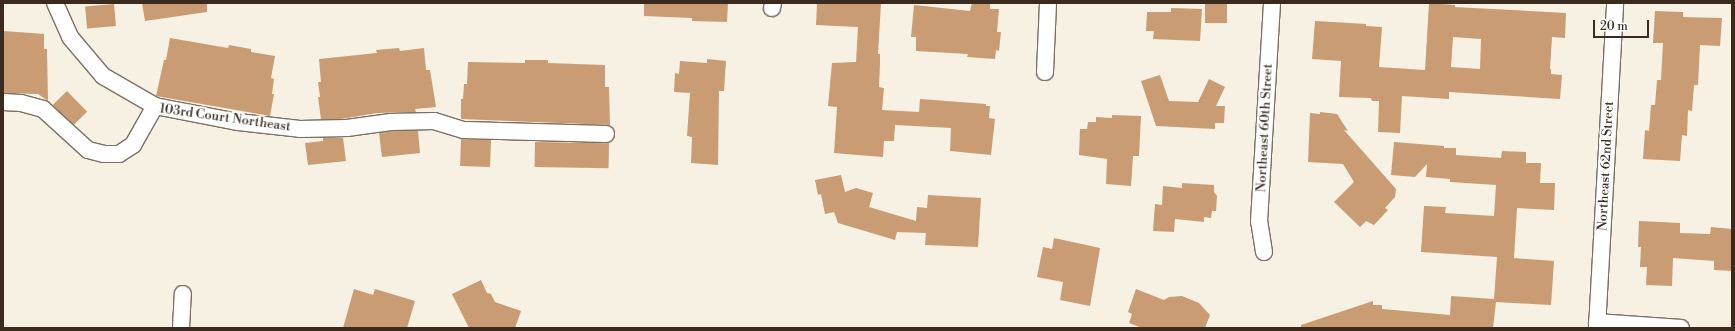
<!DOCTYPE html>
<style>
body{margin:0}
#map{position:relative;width:1735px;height:331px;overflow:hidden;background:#f6f1e2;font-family:"Libre Bodoni",serif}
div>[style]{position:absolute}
.building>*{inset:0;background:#c99c74;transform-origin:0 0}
.roads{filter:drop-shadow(1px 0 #7c7063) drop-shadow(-1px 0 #7c7063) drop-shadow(0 1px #7c7063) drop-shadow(0 -1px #7c7063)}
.minor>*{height:16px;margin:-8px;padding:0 8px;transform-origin:8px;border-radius:8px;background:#fff}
span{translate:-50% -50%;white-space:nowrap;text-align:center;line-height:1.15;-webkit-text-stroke:3.5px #fff;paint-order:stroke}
.street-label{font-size:13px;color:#3b2a1e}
.frame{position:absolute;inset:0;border:4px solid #3b2a1e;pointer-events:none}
.scale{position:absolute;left:1593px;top:20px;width:56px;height:18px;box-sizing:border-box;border:2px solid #3b2a1e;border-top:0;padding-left:5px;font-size:12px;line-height:14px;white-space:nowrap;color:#3b2a1e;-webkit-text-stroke:3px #fff;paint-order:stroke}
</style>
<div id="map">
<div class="building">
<div style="clip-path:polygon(142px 3px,207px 3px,207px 12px,145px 21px)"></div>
<div style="clip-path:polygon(644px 3px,728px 3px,727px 22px,692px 21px,692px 18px,644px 16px)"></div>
<div style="clip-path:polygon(817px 3px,881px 3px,878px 54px,880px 54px,880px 64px,879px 87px,884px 88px,882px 110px,919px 112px,920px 99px,986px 104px,986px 106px,990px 106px,989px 118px,995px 119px,991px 155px,950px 151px,951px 128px,895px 125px,894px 141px,884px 141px,883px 157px,834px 153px,837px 107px,828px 106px,832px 63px,856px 62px,858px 27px,816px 25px)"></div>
<div style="clip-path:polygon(972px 3px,990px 3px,990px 9px,999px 9px,997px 32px,1001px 32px,999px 51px,996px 50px,995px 59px,967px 57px,968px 54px,916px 51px,916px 37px,911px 37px,914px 5px,970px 11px)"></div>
<div style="left:1205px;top:3px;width:22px;height:20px"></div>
<div style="clip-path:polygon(evenodd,1429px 3px,1455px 5px,1455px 7px,1566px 13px,1565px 38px,1552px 37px,1550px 69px,1551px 69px,1551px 74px,1562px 75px,1560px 99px,1449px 92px,1449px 99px,1402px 96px,1400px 133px,1378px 132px,1379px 101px,1372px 101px,1371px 98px,1339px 97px,1341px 61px,1312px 59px,1315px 21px,1366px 24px,1366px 26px,1382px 27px,1379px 67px,1425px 70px,1429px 3px,1453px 37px,1481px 39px,1480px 69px,1451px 67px,1453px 37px)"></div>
<div style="left:114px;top:4px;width:22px;height:29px;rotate:85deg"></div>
<div style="clip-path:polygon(1171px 8px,1202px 9px,1200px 41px,1153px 39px,1154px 31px,1146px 31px,1147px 12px,1171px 12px)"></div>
<div style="clip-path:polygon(1655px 11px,1683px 12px,1683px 17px,1722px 18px,1720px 46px,1700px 45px,1698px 85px,1694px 85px,1692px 111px,1688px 110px,1687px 136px,1682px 135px,1680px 161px,1643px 159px,1645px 130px,1649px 131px,1651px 105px,1655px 105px,1657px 80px,1661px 80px,1663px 43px,1653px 43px)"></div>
<div style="clip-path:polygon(3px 31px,44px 34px,44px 49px,47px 49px,48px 101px,38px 94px,3px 93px)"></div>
<div style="clip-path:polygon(170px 38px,228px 48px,229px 45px,251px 49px,251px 52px,275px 56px,271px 78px,274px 79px,272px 94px,274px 94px,270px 116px,156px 96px,164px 60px,166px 60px)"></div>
<div style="clip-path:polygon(399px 48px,400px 51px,424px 48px,426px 70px,430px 70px,436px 107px,415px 109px,416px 112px,377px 113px,341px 119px,321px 119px,318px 97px,320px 97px,318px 82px,321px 82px,319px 59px,377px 53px,376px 50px)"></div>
<div style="clip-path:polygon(707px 59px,726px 61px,724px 91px,719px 91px,718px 165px,691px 163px,692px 137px,687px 136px,690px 93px,674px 92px,675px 73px,679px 74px,680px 61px,707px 63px)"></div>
<div style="clip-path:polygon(525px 60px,548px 60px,548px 63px,605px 65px,605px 87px,609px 87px,610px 125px,461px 119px,461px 99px,463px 99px,464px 84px,467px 84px,468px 62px,525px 63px)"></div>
<div style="clip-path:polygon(1160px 75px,1169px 101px,1198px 102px,1209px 79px,1225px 87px,1216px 106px,1225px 106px,1224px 123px,1215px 123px,1215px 129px,1156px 126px,1141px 81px)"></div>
<div style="left:67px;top:91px;width:29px;height:20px;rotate:46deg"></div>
<div style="clip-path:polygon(1320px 112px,1337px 114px,1348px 131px,1344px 130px,1396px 189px,1395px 197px,1385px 208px,1388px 210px,1374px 225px,1366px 221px,1360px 227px,1334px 202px,1354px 182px,1343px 164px,1308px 162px,1310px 113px,1320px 114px)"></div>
<div style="clip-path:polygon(1112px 115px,1141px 116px,1139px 156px,1133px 156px,1131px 186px,1106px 184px,1107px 159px,1079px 155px,1080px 129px,1087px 129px,1088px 122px,1096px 122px,1096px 117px,1112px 118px)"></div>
<div style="clip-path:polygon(392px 131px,418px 131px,420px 153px,382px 157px,379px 133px)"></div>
<div style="clip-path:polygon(323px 138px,343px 138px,346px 161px,308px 165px,305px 143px,323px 141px)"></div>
<div style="left:461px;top:139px;width:30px;height:27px;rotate:2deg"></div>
<div style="left:535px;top:142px;width:74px;height:25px;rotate:1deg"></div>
<div style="clip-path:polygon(1394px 142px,1444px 146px,1444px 148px,1456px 148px,1456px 155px,1501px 158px,1502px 151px,1526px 152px,1526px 163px,1541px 163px,1540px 183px,1555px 183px,1554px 210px,1517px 208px,1514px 258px,1554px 261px,1551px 305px,1496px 302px,1493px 328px,1301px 328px,1301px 325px,1373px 301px,1373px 305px,1382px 305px,1382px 309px,1450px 315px,1451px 296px,1494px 299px,1497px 257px,1421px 252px,1424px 206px,1446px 207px,1445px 213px,1494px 216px,1496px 185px,1450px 182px,1450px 179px,1426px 177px,1427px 164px,1415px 177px,1391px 175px)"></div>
<div style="clip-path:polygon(841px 175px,845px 192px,856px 188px,873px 193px,869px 207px,916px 221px,917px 207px,927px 208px,928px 195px,981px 198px,978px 247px,925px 245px,926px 233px,897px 232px,895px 240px,838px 223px,834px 212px,825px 214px,821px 194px,818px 195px,815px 180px)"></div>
<div style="clip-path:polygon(1182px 183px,1214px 185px,1214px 192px,1217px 196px,1216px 211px,1212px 211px,1211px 218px,1204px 217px,1204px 222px,1175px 219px,1174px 232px,1153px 231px,1155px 204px,1162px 205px,1163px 186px,1182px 188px)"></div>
<div style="clip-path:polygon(1639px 221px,1680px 223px,1680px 233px,1710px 234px,1711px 227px,1732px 229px,1732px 271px,1714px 270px,1714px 261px,1673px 258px,1672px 286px,1646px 285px,1647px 267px,1640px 267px,1641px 247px,1638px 247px)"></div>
<div style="clip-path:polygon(1054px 238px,1100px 248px,1090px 306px,1060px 300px,1063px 282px,1037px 277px,1043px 247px,1052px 249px)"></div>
<div style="clip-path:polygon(481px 280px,487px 293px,491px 294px,495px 302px,521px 311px,515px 328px,469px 328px,452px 294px)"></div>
<div style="clip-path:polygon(354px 289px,373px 295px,375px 289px,415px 301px,407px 328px,343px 328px)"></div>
<div style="clip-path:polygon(1136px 289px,1164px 300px,1169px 297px,1182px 296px,1199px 303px,1210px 315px,1205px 328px,1142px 328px,1129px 323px,1132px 314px,1128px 312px)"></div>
</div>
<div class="roads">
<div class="minor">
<div style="left:55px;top:3px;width:37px;rotate:66deg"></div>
<div style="left:70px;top:37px;width:51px;rotate:49.8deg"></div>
<div style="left:103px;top:76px;width:60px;rotate:30deg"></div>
<div style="left:155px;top:106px;width:85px;rotate:10.9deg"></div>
<div style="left:238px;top:122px;width:62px;rotate:6.4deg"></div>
<div style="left:300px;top:129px;width:47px;rotate:-1.2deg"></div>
<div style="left:347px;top:128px;width:44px;rotate:-7.8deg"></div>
<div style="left:391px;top:122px;width:43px;rotate:-1.3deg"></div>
<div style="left:434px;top:121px;width:31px;rotate:17deg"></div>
<div style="left:464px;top:130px;width:142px;rotate:1.6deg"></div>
<div style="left:772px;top:8px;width:5px;rotate:-79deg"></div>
<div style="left:1045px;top:72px;width:69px;rotate:-87.5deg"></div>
<div style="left:3px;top:102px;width:18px;rotate:3deg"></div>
<div style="left:21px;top:103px;width:23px;rotate:15deg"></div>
<div style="left:43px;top:109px;width:61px;rotate:42.3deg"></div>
<div style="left:88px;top:150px;width:16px;rotate:14deg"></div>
<div style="left:104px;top:154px;width:15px"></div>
<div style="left:119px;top:154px;width:17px;rotate:-33deg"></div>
<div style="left:133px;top:145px;width:45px;rotate:-60.6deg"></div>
<div style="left:1264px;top:252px;width:30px;rotate:-99deg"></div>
<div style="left:1259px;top:222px;width:219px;rotate:-86.6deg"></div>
<div style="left:1597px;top:322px;width:84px;rotate:4.1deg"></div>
<div style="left:181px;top:328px;width:34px;rotate:-87deg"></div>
<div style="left:1597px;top:328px;width:325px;rotate:-86.8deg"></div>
</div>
</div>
<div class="street-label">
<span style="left:225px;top:118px;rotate:8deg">103rd Court Northeast</span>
<span style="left:1265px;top:128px;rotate:-87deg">Northeast 60th Street</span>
<span style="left:1606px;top:166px;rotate:-87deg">Northeast 62nd Street</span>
</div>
<div class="frame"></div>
<div class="scale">20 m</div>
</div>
